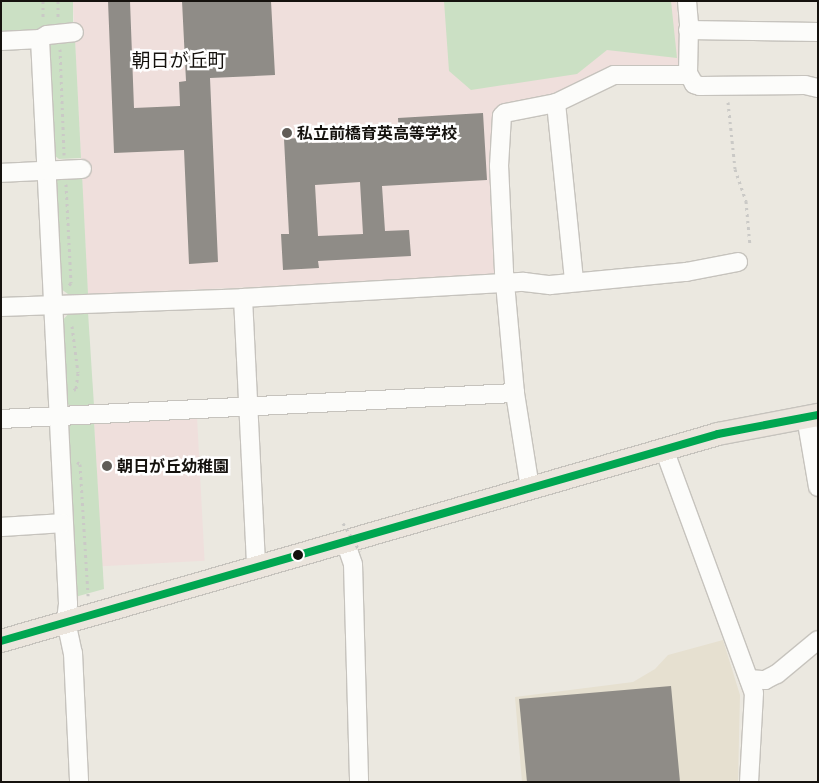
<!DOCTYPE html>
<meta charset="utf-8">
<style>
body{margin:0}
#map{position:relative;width:819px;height:783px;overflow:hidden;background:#ebe8e0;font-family:"Exo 2","Noto Sans JP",sans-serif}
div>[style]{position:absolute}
.built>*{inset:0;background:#e6e0d0}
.education>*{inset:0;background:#efdfdc;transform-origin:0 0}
.green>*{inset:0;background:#cbe0c4;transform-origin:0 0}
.building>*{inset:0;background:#8f8c87}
.path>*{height:3px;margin-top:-1.5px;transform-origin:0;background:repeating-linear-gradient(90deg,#cac9c6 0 2.5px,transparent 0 6.5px)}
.roads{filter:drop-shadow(1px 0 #c6c3bd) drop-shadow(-1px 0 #c6c3bd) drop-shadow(0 1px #c6c3bd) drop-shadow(0 -1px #c6c3bd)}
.minor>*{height:18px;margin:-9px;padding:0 9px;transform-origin:9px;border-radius:9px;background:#fcfcfa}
.major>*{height:22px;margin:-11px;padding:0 11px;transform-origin:11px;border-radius:11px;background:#ebe5dd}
.path-bridge>*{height:3px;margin-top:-1.5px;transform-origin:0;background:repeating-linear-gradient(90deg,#cac9c6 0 2.5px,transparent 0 6.5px)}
.bus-1>*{height:8px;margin:-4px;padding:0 4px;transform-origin:4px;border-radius:4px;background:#00a651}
.dots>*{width:14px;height:14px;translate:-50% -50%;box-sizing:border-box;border:2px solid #fff;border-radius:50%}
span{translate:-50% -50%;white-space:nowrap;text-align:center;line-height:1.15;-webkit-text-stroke:5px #fff;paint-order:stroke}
.poi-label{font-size:16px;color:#15120e;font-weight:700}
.left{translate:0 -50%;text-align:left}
.quarter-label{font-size:19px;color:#15120e}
.frame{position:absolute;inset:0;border:2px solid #15120e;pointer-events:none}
</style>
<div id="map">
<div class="built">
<div style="clip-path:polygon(723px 640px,740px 695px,738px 782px,522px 782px,515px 697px,633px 682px,655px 669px,668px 655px)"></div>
</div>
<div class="education">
<div style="clip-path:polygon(73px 1px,676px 1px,683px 67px,554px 97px,496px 108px,494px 178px,496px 274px,494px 277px,88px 294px)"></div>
<div style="left:197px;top:416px;width:145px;height:103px;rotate:87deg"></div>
</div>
<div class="green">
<div style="left:1px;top:1px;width:72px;height:32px"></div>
<div style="clip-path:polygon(444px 1px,671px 1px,677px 58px,607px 50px,577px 74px,471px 90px,449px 71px)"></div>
<div style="clip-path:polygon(75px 39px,81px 158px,59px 159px,54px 155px,48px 45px,52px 40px)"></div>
<div style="clip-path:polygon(82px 174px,88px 294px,68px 294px,61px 289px,55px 182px,59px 176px)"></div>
<div style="clip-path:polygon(88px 312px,94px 406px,72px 408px,66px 402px,62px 321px,69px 313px)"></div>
<div style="clip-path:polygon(94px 422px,104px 589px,75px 597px,65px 430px,72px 423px)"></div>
</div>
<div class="building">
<div style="clip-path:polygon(108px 1px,130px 1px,134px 108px,180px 106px,179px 82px,186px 81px,182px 1px,271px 1px,275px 75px,210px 78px,218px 262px,189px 264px,184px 150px,114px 153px)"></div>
<div style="clip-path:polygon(evenodd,483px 113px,487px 180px,382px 186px,385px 231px,409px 230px,411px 256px,318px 261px,319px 268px,283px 270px,281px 234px,289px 234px,284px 139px,312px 137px,312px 143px,399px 139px,398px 118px,483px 113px,360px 182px,363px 234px,318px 236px,315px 185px,360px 182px)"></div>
<div style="clip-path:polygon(671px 686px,680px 782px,527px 782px,519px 699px)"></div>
</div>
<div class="path">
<div style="left:43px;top:1px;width:18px;rotate:90deg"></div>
<div style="left:58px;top:1px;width:17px;rotate:90deg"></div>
<div style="left:60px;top:49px;width:106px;rotate:87.8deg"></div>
<div style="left:728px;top:102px;width:67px;rotate:84deg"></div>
<div style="left:735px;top:169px;width:34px;rotate:71deg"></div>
<div style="left:746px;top:201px;width:45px;rotate:84.9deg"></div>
<div style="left:66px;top:184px;width:99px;rotate:87.1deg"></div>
<div style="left:71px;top:283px;width:4px;rotate:135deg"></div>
<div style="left:72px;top:326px;width:47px;rotate:82.7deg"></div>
<div style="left:78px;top:373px;width:16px;rotate:97deg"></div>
<div style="left:76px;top:389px;width:3px;rotate:162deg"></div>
<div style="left:77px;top:462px;width:4px;rotate:34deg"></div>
<div style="left:80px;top:464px;width:132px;rotate:86.5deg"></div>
</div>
<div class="roads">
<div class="minor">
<div style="left:688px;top:30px;width:130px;rotate:0.9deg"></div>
<div style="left:40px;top:39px;width:8px;rotate:-30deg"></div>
<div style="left:47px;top:35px;width:27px;rotate:-6deg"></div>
<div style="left:1px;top:41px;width:39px;rotate:-3deg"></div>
<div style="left:40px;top:39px;width:566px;rotate:87.16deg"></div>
<div style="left:68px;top:604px;width:17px;rotate:97deg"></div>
<div style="left:66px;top:621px;width:33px;rotate:78deg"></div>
<div style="left:73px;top:653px;width:129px;rotate:87.3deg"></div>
<div style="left:688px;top:73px;width:13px;rotate:61deg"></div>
<div style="left:694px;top:84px;width:6px;rotate:18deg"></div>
<div style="left:700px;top:86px;width:105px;rotate:-0.5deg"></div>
<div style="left:805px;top:85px;width:13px;rotate:13deg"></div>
<div style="left:556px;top:103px;width:179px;rotate:84.2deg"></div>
<div style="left:1px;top:173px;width:81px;rotate:-2.8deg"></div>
<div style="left:243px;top:298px;width:269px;rotate:87.2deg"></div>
<div style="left:1px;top:307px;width:242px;rotate:-2.1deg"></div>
<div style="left:243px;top:298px;width:281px;rotate:-3.3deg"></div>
<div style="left:524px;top:282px;width:26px;rotate:7deg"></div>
<div style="left:550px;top:285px;width:137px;rotate:-5.5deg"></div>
<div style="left:686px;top:272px;width:53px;rotate:-10.9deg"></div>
<div style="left:806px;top:417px;width:71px;rotate:80.3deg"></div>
<div style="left:1px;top:419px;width:515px;rotate:-2.9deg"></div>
<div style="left:664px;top:449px;width:260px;rotate:69.8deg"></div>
<div style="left:754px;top:693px;width:89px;rotate:93.2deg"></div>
<div style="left:530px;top:488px;width:96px;rotate:-99deg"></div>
<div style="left:515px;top:393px;width:122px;rotate:-95.2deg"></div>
<div style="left:504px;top:271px;width:105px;rotate:-92.7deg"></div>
<div style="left:499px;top:166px;width:50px;rotate:-86.6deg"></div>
<div style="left:502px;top:116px;width:4px;rotate:-45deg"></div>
<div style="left:505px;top:113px;width:52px;rotate:-11.1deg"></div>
<div style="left:556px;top:103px;width:64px;rotate:-25.8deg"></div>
<div style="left:614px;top:75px;width:70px"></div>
<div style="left:684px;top:75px;width:4px;rotate:-27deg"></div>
<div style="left:688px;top:73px;width:49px;rotate:-88.8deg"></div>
<div style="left:689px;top:24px;width:23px;rotate:-95deg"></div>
<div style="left:1px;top:527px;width:62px;rotate:-3.7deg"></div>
<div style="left:345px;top:541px;width:24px;rotate:71deg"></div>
<div style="left:353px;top:564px;width:218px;rotate:88.4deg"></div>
<div style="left:749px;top:679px;width:16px;rotate:4deg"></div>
<div style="left:765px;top:680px;width:13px;rotate:-27deg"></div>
<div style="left:777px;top:674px;width:53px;rotate:-39.7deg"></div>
</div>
<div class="major">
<div style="left:1px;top:641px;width:746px;rotate:-16.1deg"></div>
<div style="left:718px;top:434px;width:102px;rotate:-10.8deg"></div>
</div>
</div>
<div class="path-bridge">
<div style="left:343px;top:523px;width:33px;rotate:59deg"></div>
</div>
<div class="bus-1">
<div style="left:1px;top:641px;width:746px;rotate:-16.1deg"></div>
<div style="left:718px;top:434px;width:102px;rotate:-10.8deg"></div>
</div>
<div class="dots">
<div style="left:287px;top:133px;background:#605d58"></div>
<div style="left:107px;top:466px;background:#605d58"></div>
<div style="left:298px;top:555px;background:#15120e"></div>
</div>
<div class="poi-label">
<span class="left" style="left:297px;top:133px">私立前橋育英高等学校</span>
<span class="left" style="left:117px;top:466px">朝日が丘幼稚園</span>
</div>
<div class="quarter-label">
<span style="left:179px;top:60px">朝日が丘町</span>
</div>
<div class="frame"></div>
</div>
